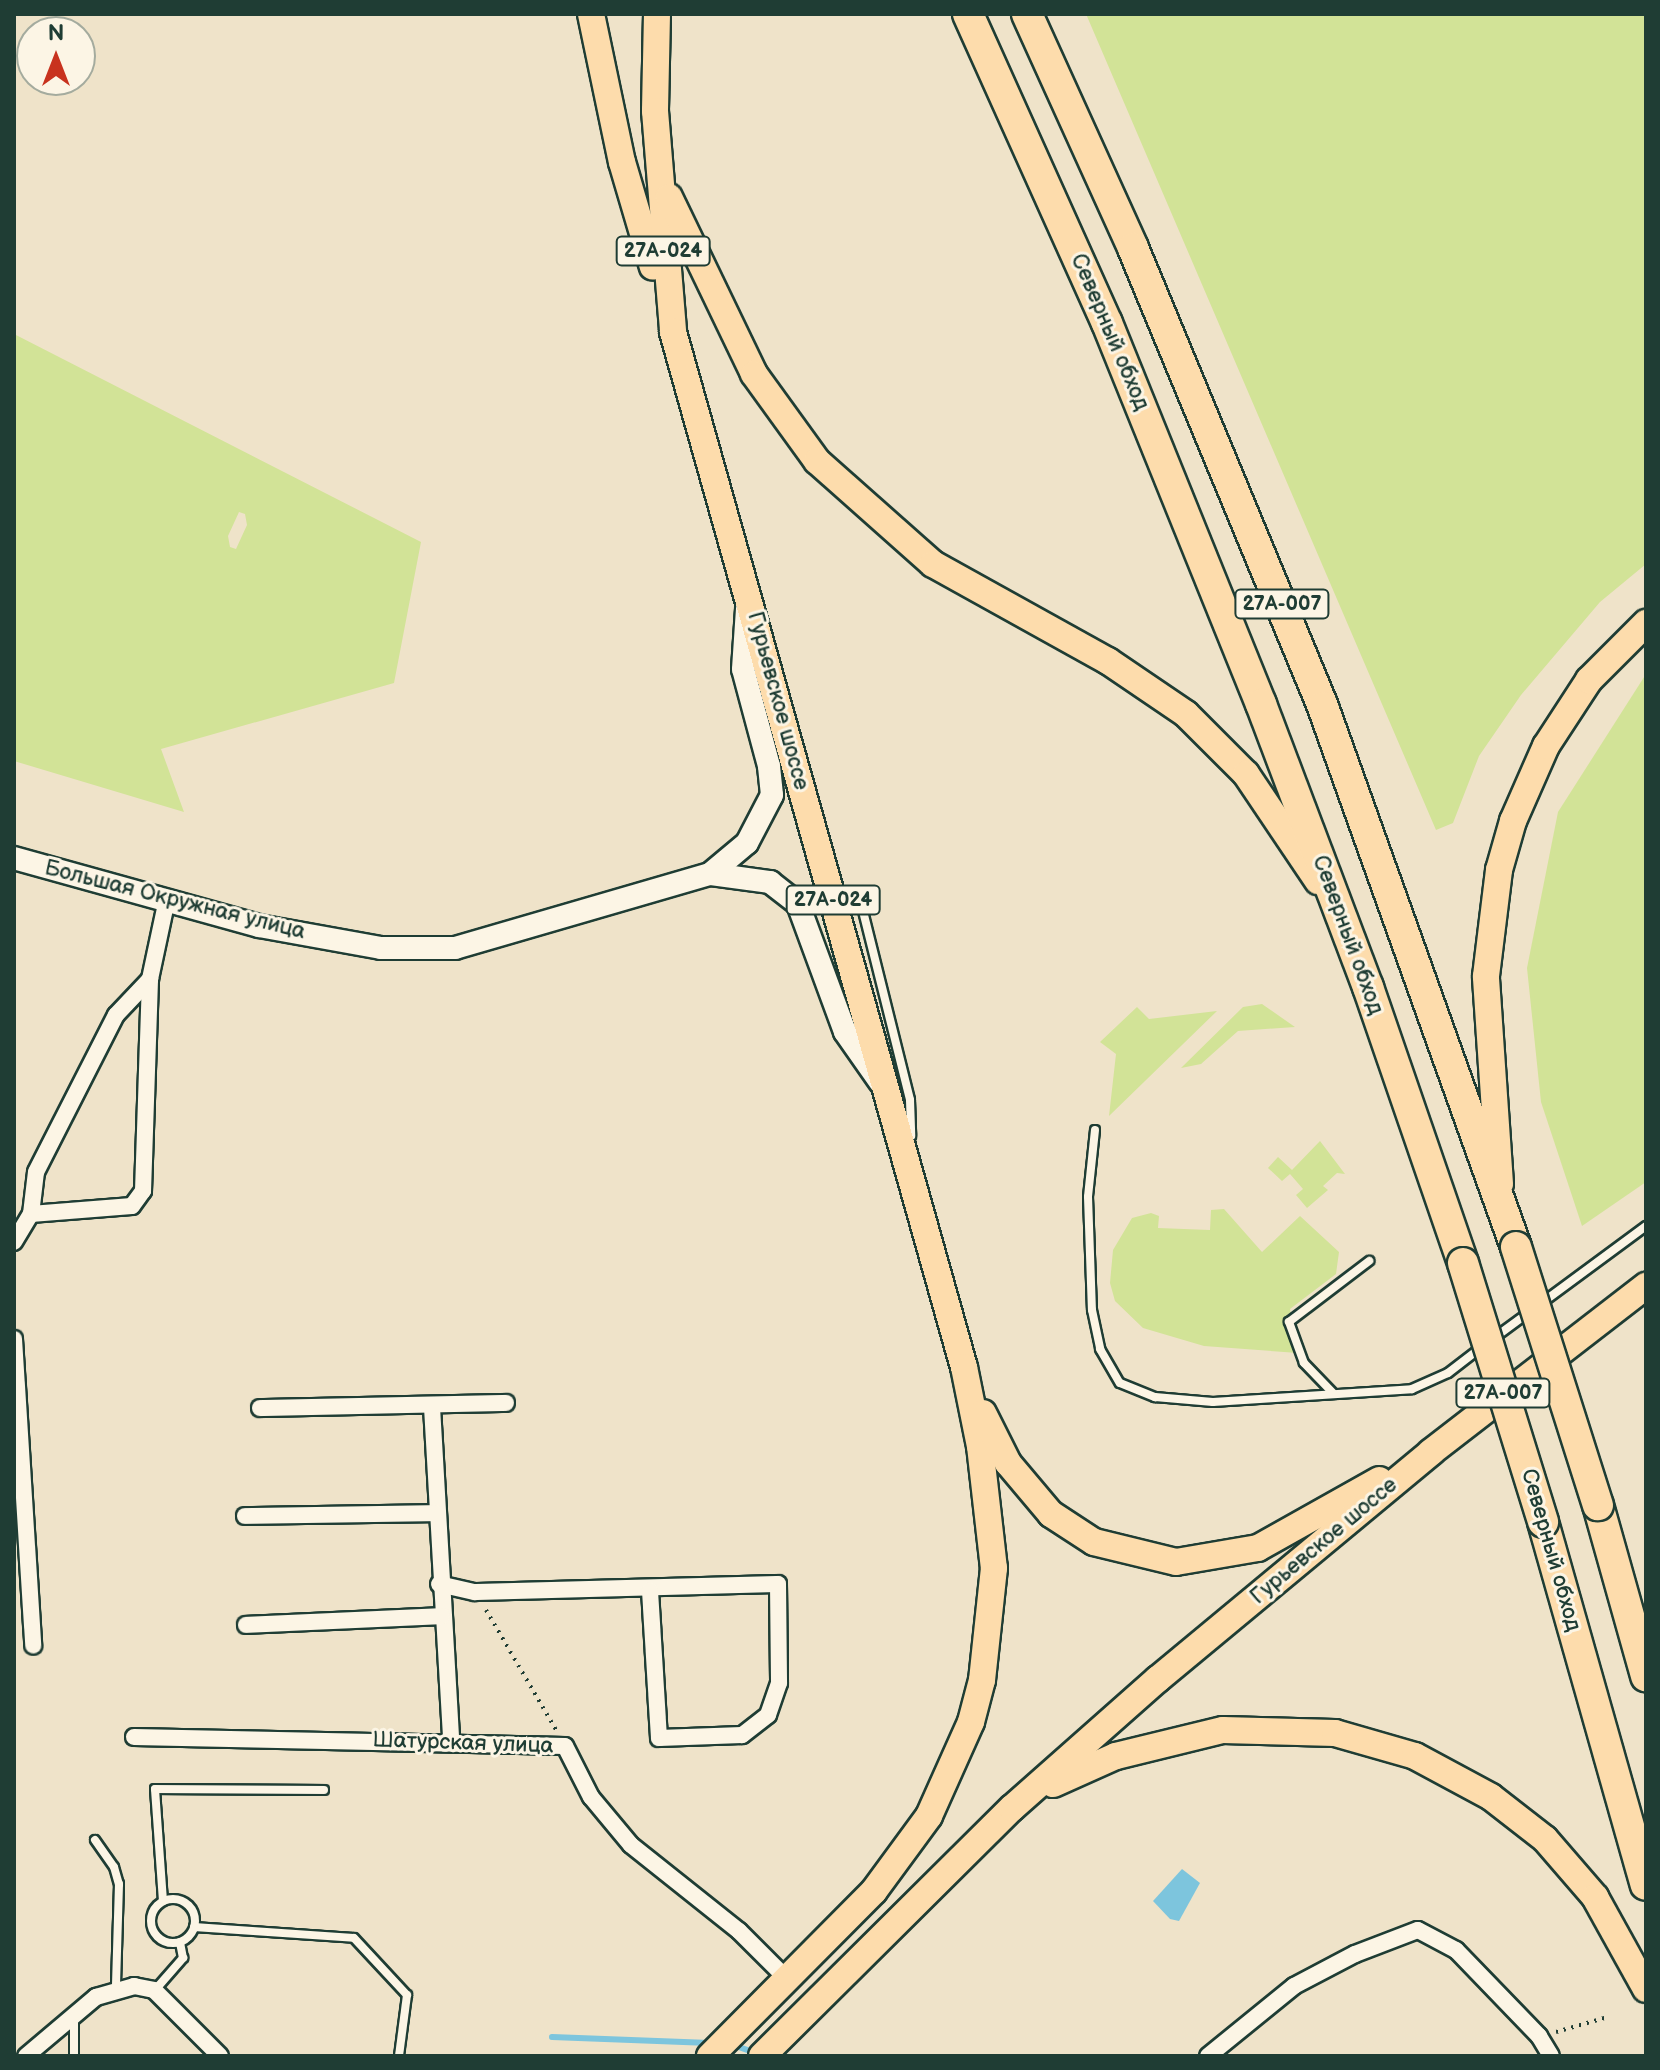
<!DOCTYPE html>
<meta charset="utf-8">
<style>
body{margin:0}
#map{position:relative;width:1660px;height:2070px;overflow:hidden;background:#efe3c9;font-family:"Balsamiq Sans",sans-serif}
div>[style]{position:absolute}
.green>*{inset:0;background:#d2e397}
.water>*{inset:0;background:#7dc5dd}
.stream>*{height:6px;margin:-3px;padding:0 3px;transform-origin:3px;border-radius:3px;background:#7dc5dd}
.path>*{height:4px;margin-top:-2px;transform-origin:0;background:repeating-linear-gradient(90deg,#1f3d34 0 2px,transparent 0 8px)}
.roads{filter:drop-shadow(2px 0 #1f3d34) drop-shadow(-2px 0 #1f3d34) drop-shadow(0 2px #1f3d34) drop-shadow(0 -2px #1f3d34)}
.lane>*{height:8px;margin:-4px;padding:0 4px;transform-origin:4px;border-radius:4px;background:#fcf5e5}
.lane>.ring{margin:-4px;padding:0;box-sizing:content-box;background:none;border:8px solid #fcf5e5;border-radius:50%}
.street>*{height:16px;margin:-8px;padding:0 8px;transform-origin:8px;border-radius:8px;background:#fcf5e5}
.secondary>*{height:22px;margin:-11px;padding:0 11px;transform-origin:11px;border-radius:11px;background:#fcf5e5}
.primary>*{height:26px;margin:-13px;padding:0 13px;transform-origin:13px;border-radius:13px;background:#fddcac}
.highway>*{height:30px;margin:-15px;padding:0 15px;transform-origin:15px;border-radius:15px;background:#fddcac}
.bridges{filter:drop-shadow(2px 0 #1f3d34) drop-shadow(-2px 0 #1f3d34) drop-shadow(0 2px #1f3d34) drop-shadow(0 -2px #1f3d34)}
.highway-bridge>*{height:30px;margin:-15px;padding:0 15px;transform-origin:15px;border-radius:15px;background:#fddcac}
span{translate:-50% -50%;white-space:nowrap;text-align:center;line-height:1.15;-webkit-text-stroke:6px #fcf5e5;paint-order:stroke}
.shield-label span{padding:2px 6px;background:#fcf5e5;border:2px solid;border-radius:6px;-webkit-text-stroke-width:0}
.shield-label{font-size:20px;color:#1f3d34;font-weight:700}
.street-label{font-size:22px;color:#1f3d34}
.frame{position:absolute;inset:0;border:16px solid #1f3d34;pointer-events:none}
.north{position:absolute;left:16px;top:16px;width:80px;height:80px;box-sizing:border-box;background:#fcf5e5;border:2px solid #a4ab9e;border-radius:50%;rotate:0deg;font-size:22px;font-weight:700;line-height:32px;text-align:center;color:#1f3d34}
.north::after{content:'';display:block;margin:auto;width:28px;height:36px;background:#c8321e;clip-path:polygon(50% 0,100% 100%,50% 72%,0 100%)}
</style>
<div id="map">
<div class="green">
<div style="clip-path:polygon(1086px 14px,1646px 14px,1646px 564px,1600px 602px,1521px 695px,1479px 756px,1453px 823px,1436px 830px)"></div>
<div style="clip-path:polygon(evenodd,14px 334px,421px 542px,394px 683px,161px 749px,184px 812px,14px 761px,14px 334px,239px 512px,245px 514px,247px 525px,236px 549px,230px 547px,228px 536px,239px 512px)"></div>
<div style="clip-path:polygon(1646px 674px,1646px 1182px,1582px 1226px,1541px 1102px,1527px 968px,1558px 812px)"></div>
<div style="clip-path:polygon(1262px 1004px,1295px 1027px,1238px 1031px,1201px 1064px,1181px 1068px,1243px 1007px)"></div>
<div style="clip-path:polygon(1137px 1007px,1149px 1019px,1217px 1011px,1109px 1116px,1116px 1054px,1100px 1042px)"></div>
<div style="clip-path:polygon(1320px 1141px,1345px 1174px,1337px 1173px,1323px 1186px,1328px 1190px,1307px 1208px,1296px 1195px,1303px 1189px,1290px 1174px,1282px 1181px,1268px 1168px,1278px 1157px,1292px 1170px)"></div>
<div style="clip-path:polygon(1224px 1209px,1262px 1252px,1300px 1216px,1339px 1252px,1336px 1274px,1290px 1309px,1298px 1353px,1204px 1346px,1143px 1328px,1115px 1301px,1110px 1283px,1113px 1250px,1132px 1218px,1151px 1213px,1159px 1216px,1158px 1228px,1210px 1230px,1211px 1210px)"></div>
</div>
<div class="water">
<div style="clip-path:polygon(1182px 1869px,1200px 1883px,1179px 1921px,1170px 1919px,1153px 1901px)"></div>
</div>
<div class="stream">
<div style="left:552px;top:2037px;width:158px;rotate:2.2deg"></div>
<div style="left:733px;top:2045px;width:24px;rotate:19deg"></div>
</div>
<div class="path">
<div style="left:486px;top:1610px;width:139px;rotate:59.7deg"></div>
<div style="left:1556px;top:2032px;width:54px;rotate:-16.1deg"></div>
</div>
<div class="roads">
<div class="lane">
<div style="left:859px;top:895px;width:211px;rotate:76deg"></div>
<div style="left:910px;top:1100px;width:36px;rotate:88deg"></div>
<div style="left:1095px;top:1130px;width:67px;rotate:96deg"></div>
<div style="left:1088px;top:1197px;width:113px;rotate:88deg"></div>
<div style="left:1092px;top:1310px;width:40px;rotate:78deg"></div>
<div style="left:1100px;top:1349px;width:39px;rotate:60deg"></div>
<div style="left:1120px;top:1383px;width:38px;rotate:22deg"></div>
<div style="left:1155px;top:1397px;width:58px;rotate:4.9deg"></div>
<div style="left:1213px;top:1402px;width:199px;rotate:-3.7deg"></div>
<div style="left:1412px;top:1389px;width:39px;rotate:-24deg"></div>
<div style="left:1448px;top:1373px;width:44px;rotate:-37.6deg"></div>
<div style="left:1539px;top:1305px;width:133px;rotate:-36.4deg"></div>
<div style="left:1494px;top:1338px;width:42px;rotate:-36.3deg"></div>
<div style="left:1333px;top:1393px;width:42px;rotate:-134deg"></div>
<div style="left:1304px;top:1363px;width:44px;rotate:-110.1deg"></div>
<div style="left:1289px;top:1322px;width:101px;rotate:-37.3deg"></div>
<div style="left:95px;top:1840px;width:33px;rotate:55deg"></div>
<div style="left:114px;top:1867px;width:18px;rotate:74deg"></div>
<div style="left:119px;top:1884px;width:104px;rotate:91.7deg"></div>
<div class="ring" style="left:151px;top:1899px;width:36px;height:36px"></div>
<div style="left:163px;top:1901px;width:112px;rotate:-94.1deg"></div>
<div style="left:155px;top:1789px;width:169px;rotate:0.3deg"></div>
<div style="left:194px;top:1927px;width:160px;rotate:3.9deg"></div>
<div style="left:354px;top:1938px;width:78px;rotate:47.1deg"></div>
<div style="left:407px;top:1995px;width:62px;rotate:97.5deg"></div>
<div style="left:155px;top:1990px;width:43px;rotate:-48.8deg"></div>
<div style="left:183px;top:1958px;width:16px;rotate:-101deg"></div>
<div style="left:74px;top:2056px;width:39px;rotate:-90deg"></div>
</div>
<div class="street">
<div style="left:31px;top:1214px;width:101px;rotate:-4.5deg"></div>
<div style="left:132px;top:1206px;width:19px;rotate:-54deg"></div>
<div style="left:143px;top:1191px;width:212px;rotate:-88.1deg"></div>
<div style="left:150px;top:979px;width:82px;rotate:-78deg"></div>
<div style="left:14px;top:1242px;width:33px;rotate:-59deg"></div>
<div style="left:31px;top:1214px;width:42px;rotate:-83.2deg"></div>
<div style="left:36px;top:1172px;width:176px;rotate:-63deg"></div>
<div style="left:116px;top:1015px;width:50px;rotate:-46.6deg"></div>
<div style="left:14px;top:1339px;width:307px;rotate:86.4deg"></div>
<div style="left:432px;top:1407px;width:335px;rotate:86.7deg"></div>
<div style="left:260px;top:1408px;width:246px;rotate:-1.2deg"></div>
<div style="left:245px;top:1516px;width:190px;rotate:-0.9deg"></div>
<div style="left:439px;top:1584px;width:37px;rotate:13deg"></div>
<div style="left:475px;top:1592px;width:303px;rotate:-1.5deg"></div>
<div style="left:778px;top:1584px;width:99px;rotate:89.4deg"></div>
<div style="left:779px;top:1683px;width:34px;rotate:109deg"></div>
<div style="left:768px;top:1715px;width:33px;rotate:142deg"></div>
<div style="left:742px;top:1735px;width:83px;rotate:177.9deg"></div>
<div style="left:659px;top:1738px;width:148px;rotate:-93.5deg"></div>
<div style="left:246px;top:1625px;width:196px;rotate:-2.6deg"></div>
<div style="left:134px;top:1737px;width:431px;rotate:1.2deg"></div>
<div style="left:565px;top:1746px;width:57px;rotate:63deg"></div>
<div style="left:591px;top:1797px;width:62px;rotate:50.2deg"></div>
<div style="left:631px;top:1845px;width:138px;rotate:38.5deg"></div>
<div style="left:739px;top:1931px;width:65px;rotate:45deg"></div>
<div style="left:26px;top:2056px;width:92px;rotate:-40.1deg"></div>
<div style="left:96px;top:1997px;width:40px;rotate:-16deg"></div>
<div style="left:134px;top:1986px;width:20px;rotate:11deg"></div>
<div style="left:154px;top:1990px;width:93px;rotate:45deg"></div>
<div style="left:1208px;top:2056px;width:111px;rotate:-39.1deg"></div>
<div style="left:1294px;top:1986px;width:69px;rotate:-27.7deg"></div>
<div style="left:1355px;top:1954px;width:67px;rotate:-20.9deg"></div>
<div style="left:1418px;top:1930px;width:43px;rotate:27.8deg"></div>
<div style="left:1456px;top:1950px;width:120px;rotate:46deg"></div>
<div style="left:1539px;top:2036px;width:23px;rotate:59deg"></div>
</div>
<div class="secondary">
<div style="left:14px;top:858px;width:254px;rotate:15.5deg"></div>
<div style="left:259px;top:926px;width:124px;rotate:10.2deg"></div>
<div style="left:381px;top:948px;width:74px"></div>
<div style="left:455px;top:948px;width:266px;rotate:-16.2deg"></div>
<div style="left:710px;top:874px;width:48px;rotate:-40deg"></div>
<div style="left:747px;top:843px;width:54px;rotate:-62.5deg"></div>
<div style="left:772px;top:795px;width:29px;rotate:-96deg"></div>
<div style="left:769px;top:766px;width:100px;rotate:-105deg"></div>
<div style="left:743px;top:669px;width:60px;rotate:-86.2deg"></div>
<div style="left:711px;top:874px;width:60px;rotate:7.7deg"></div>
<div style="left:770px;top:882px;width:36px;rotate:38deg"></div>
<div style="left:798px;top:904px;width:136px;rotate:69.8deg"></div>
<div style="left:845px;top:1032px;width:61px;rotate:55deg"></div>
</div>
<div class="primary">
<div style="left:591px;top:14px;width:151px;rotate:78.2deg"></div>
<div style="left:622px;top:162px;width:109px;rotate:73.6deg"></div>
<div style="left:657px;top:14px;width:97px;rotate:91.2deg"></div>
<div style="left:655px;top:111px;width:222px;rotate:85.3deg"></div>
<div style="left:673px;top:332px;width:1075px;rotate:74.3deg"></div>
<div style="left:964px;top:1367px;width:81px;rotate:78.6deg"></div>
<div style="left:980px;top:1446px;width:123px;rotate:83.5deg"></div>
<div style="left:994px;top:1568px;width:113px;rotate:96.1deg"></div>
<div style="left:982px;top:1680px;width:43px;rotate:104.7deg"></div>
<div style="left:971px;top:1722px;width:103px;rotate:114.1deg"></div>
<div style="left:929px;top:1816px;width:93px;rotate:126.3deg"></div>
<div style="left:874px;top:1891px;width:233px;rotate:134.8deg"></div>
<div style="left:669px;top:197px;width:196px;rotate:64.3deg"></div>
<div style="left:754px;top:374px;width:107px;rotate:54.1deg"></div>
<div style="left:817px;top:461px;width:155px;rotate:41.6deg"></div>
<div style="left:933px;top:564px;width:200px;rotate:29deg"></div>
<div style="left:1108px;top:661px;width:94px;rotate:34.2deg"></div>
<div style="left:1186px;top:714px;width:85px;rotate:45deg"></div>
<div style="left:1246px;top:774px;width:129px;rotate:56.1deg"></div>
<div style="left:1500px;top:1184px;width:208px;rotate:-93.9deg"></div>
<div style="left:1486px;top:976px;width:107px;rotate:-83deg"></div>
<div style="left:1499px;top:870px;width:51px;rotate:-74.1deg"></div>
<div style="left:1513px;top:821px;width:82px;rotate:-66.3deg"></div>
<div style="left:1546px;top:746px;width:79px;rotate:-56.9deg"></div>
<div style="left:1589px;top:680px;width:81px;rotate:-45deg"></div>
<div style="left:983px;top:1413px;width:56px;rotate:63.4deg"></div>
<div style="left:1008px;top:1463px;width:67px;rotate:49.9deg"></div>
<div style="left:1051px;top:1514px;width:51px;rotate:33.1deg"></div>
<div style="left:1094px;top:1542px;width:84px;rotate:13.7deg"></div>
<div style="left:1176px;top:1562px;width:83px;rotate:-9.7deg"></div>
<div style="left:1258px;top:1548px;width:139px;rotate:-29.3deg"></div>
<div style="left:1053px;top:1784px;width:69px;rotate:-24deg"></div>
<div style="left:1116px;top:1756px;width:110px;rotate:-13.7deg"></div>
<div style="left:1223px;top:1730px;width:112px;rotate:1.5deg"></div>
<div style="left:1335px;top:1733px;width:83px;rotate:16deg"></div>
<div style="left:1415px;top:1756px;width:86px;rotate:28.3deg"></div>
<div style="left:1491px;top:1797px;width:68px;rotate:37.9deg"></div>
<div style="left:1545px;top:1839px;width:77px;rotate:49.2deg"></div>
<div style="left:1595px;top:1897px;width:105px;rotate:61deg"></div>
<div style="left:762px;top:2056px;width:352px;rotate:-44.8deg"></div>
<div style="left:1012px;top:1808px;width:195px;rotate:-41.5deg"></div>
<div style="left:1158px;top:1679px;width:355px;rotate:-39.7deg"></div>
<div style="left:1431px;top:1452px;width:272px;rotate:-37.7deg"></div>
</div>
<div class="highway">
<div style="left:968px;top:14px;width:339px;rotate:65.8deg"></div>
<div style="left:1107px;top:323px;width:411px;rotate:68deg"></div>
<div style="left:1261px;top:704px;width:303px;rotate:69.3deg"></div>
<div style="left:1368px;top:987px;width:292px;rotate:71deg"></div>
<div style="left:1027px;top:14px;width:257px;rotate:65.6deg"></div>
<div style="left:1133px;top:248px;width:497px;rotate:67.5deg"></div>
<div style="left:1323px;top:707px;width:573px;rotate:70.33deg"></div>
<div style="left:1598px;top:1505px;width:178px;rotate:74.3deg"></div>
<div style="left:1543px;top:1522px;width:377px;rotate:74.2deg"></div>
</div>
</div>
<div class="bridges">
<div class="highway-bridge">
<div style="left:1516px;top:1247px;width:271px;rotate:72.4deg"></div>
<div style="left:1463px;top:1263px;width:271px;rotate:72.8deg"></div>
</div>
</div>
<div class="shield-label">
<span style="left:663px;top:251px">27А-024</span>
<span style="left:1282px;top:604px">27А-007</span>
<span style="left:833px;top:900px">27А-024</span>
<span style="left:1503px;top:1393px">27А-007</span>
</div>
<div class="street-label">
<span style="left:1110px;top:332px;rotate:67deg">Северный обход</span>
<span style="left:778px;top:701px;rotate:75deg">Гурьевское шоссе</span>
<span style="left:175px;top:900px;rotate:14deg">Большая Окружная улица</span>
<span style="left:1348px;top:935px;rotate:70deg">Северный обход</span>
<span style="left:1324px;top:1541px;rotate:-40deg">Гурьевское шоссе</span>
<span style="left:1551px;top:1550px;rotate:74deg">Северный обход</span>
<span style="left:463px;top:1743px;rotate:2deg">Шатурская улица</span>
</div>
<div class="frame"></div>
<div class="north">N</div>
</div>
